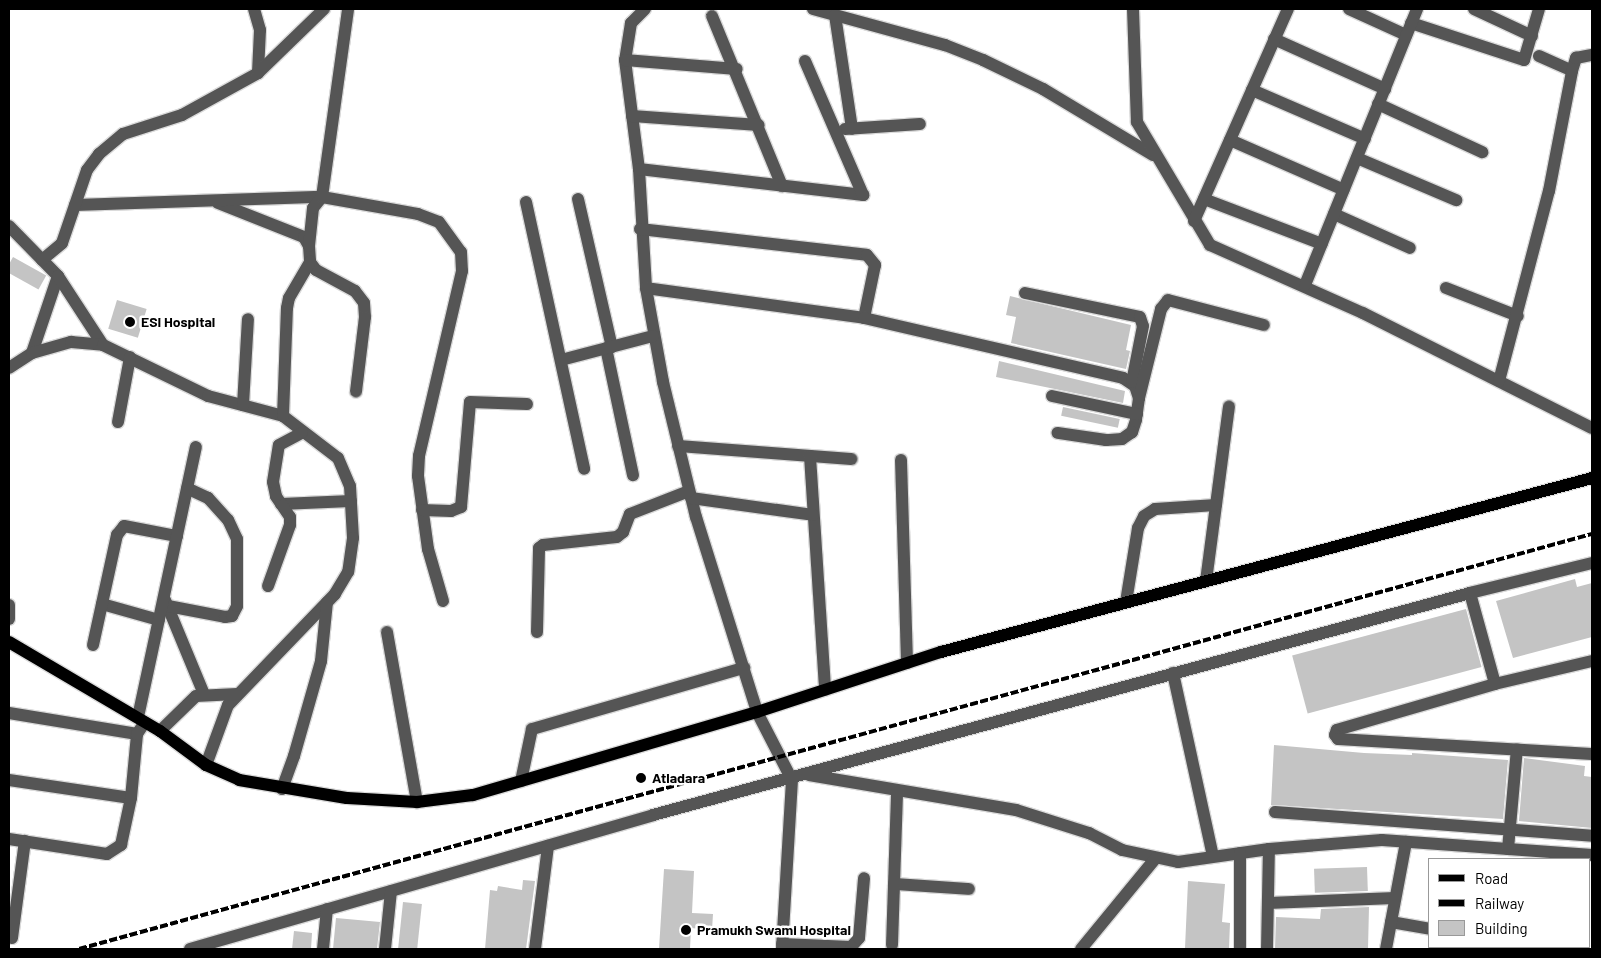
<!DOCTYPE html>
<style>
body{margin:0}
#map{position:relative;width:1601px;height:958px;overflow:hidden;background:#fff;font-family:Barlow,sans-serif}
div>[style]{position:absolute}
.building>*{inset:0;background:#c4c4c4;transform-origin:0 0}
.roads{filter:drop-shadow(1px 0 #dbdbdb) drop-shadow(-1px 0 #dbdbdb) drop-shadow(0 1px #dbdbdb) drop-shadow(0 -1px #dbdbdb)}
.minor>*{height:12px;margin:-6px;padding:0 6px;transform-origin:6px;border-radius:6px;background:#555}
.major>*{height:12px;margin:-6px;padding:0 6px;transform-origin:6px;border-radius:6px;background:#000}
.rail>*{height:4px;margin-top:-2px;transform-origin:0;background:repeating-linear-gradient(90deg,#000 0 8px,transparent 0 10.5px)}
.dots>*{width:14px;height:14px;translate:-50% -50%;box-sizing:border-box;border:2px solid #fff;border-radius:50%}
span{translate:-50% -50%;white-space:nowrap;text-align:center;line-height:1.15;-webkit-text-stroke:5px #fff;paint-order:stroke}
.poi-label{font-size:14px;color:#000;font-weight:700}
.left{translate:0 -50%;text-align:left}
.frame{position:absolute;inset:0;border:10px solid #000;pointer-events:none}
.legend{position:absolute;left:1428px;top:858px;width:162px;height:90px;box-sizing:border-box;background:#fff;border:1px solid #999;margin:0;padding:6px 9px;list-style:none;font-size:15px;color:#000}
.legend li{display:flex;align-items:center;gap:10px;height:25px}
.legend b{width:25px;border:1px solid #999}
</style>
<div id="map">
<div class="building">
<div style="left:13px;top:257px;width:38px;height:16px;rotate:29deg"></div>
<div style="clip-path:polygon(1010px 296px,1131px 325px,1126px 350px,1130px 351px,1126px 369px,1011px 343px,1016px 317px,1006px 315px)"></div>
<div style="left:117px;top:300px;width:31px;height:30px;rotate:17deg"></div>
<div style="clip-path:polygon(999px 361px,1125px 391px,1123px 403px,996px 377px)"></div>
<div style="left:1063px;top:407px;width:58px;height:9px;rotate:12deg"></div>
<div style="clip-path:polygon(1575px 579px,1577px 587px,1592px 583px,1592px 637px,1513px 658px,1496px 601px)"></div>
<div style="left:1466px;top:609px;width:60px;height:180px;rotate:75deg"></div>
<div style="clip-path:polygon(1274px 745px,1364px 753px,1412px 755px,1412px 753px,1508px 760px,1503px 819px,1271px 805px)"></div>
<div style="clip-path:polygon(1524px 758px,1585px 766px,1584px 776px,1592px 777px,1592px 828px,1519px 821px)"></div>
<div style="left:1367px;top:867px;width:24px;height:53px;rotate:88deg"></div>
<div style="clip-path:polygon(664px 869px,694px 871px,692px 913px,713px 914px,712px 930px,691px 928px,690px 949px,659px 949px)"></div>
<div style="clip-path:polygon(523px 880px,535px 881px,526px 949px,485px 949px,490px 890px,497px 891px,498px 886px,522px 890px)"></div>
<div style="clip-path:polygon(1188px 881px,1225px 884px,1222px 922px,1230px 923px,1229px 949px,1185px 948px)"></div>
<div style="left:403px;top:902px;width:19px;height:47px;rotate:6deg"></div>
<div style="clip-path:polygon(1369px 907px,1368px 949px,1275px 949px,1276px 917px,1320px 919px,1321px 909px)"></div>
<div style="clip-path:polygon(336px 918px,380px 922px,377px 949px,333px 949px)"></div>
<div style="clip-path:polygon(294px 931px,312px 933px,311px 949px,292px 949px)"></div>
</div>
<div class="roads">
<div class="minor">
<div style="left:254px;top:9px;width:22px;rotate:74deg"></div>
<div style="left:260px;top:30px;width:43px;rotate:92.7deg"></div>
<div style="left:645px;top:9px;width:20px;rotate:135deg"></div>
<div style="left:631px;top:23px;width:37px;rotate:99deg"></div>
<div style="left:625px;top:60px;width:110px;rotate:82.7deg"></div>
<div style="left:639px;top:169px;width:119px;rotate:86.6deg"></div>
<div style="left:646px;top:288px;width:96px;rotate:79.7deg"></div>
<div style="left:663px;top:382px;width:139px;rotate:76.3deg"></div>
<div style="left:696px;top:517px;width:204px;rotate:72.6deg"></div>
<div style="left:757px;top:712px;width:76px;rotate:62.8deg"></div>
<div style="left:792px;top:780px;width:169px;rotate:93.4deg"></div>
<div style="left:813px;top:9px;width:137px;rotate:15.3deg"></div>
<div style="left:945px;top:45px;width:41px;rotate:21.5deg"></div>
<div style="left:983px;top:60px;width:67px;rotate:25.8deg"></div>
<div style="left:1043px;top:89px;width:128px;rotate:31deg"></div>
<div style="left:1133px;top:9px;width:113px;rotate:88deg"></div>
<div style="left:1137px;top:122px;width:143px;rotate:59.3deg"></div>
<div style="left:1210px;top:245px;width:167px;rotate:24deg"></div>
<div style="left:1363px;top:313px;width:256px;rotate:26.7deg"></div>
<div style="left:1349px;top:9px;width:63px;rotate:24.5deg"></div>
<div style="left:1474px;top:9px;width:64px;rotate:25deg"></div>
<div style="left:835px;top:15px;width:115px;rotate:81.5deg"></div>
<div style="left:712px;top:16px;width:184px;rotate:67.6deg"></div>
<div style="left:1411px;top:23px;width:119px;rotate:18.1deg"></div>
<div style="left:1524px;top:60px;width:53px;rotate:-73.6deg"></div>
<div style="left:1274px;top:39px;width:122px;rotate:24.2deg"></div>
<div style="left:1539px;top:56px;width:36px;rotate:24deg"></div>
<div style="left:625px;top:60px;width:112px;rotate:4.6deg"></div>
<div style="left:1252px;top:90px;width:123px;rotate:23.4deg"></div>
<div style="left:1378px;top:104px;width:115px;rotate:24.8deg"></div>
<div style="left:632px;top:116px;width:127px;rotate:4.1deg"></div>
<div style="left:845px;top:129px;width:75px;rotate:-3.8deg"></div>
<div style="left:1230px;top:140px;width:124px;rotate:23.7deg"></div>
<div style="left:1357px;top:158px;width:108px;rotate:23deg"></div>
<div style="left:639px;top:169px;width:226px;rotate:6.6deg"></div>
<div style="left:863px;top:195px;width:146px;rotate:-113.4deg"></div>
<div style="left:578px;top:199px;width:152px;rotate:77.1deg"></div>
<div style="left:1204px;top:199px;width:126px;rotate:20.9deg"></div>
<div style="left:526px;top:202px;width:273px;rotate:77.7deg"></div>
<div style="left:218px;top:203px;width:92px;rotate:21.6deg"></div>
<div style="left:304px;top:237px;width:10px;rotate:61deg"></div>
<div style="left:309px;top:246px;width:16px;rotate:86deg"></div>
<div style="left:310px;top:262px;width:10px;rotate:53deg"></div>
<div style="left:316px;top:270px;width:44px;rotate:28.3deg"></div>
<div style="left:355px;top:291px;width:15px;rotate:53deg"></div>
<div style="left:364px;top:303px;width:14px;rotate:86deg"></div>
<div style="left:365px;top:317px;width:75px;rotate:96.9deg"></div>
<div style="left:75px;top:205px;width:247px;rotate:-1.9deg"></div>
<div style="left:322px;top:197px;width:97px;rotate:10deg"></div>
<div style="left:418px;top:214px;width:22px;rotate:21deg"></div>
<div style="left:439px;top:222px;width:37px;rotate:54deg"></div>
<div style="left:461px;top:252px;width:19px;rotate:87deg"></div>
<div style="left:462px;top:271px;width:190px;rotate:103.1deg"></div>
<div style="left:419px;top:456px;width:20px;rotate:93deg"></div>
<div style="left:418px;top:476px;width:74px;rotate:82.2deg"></div>
<div style="left:428px;top:549px;width:54px;rotate:73.9deg"></div>
<div style="left:1334px;top:214px;width:83px;rotate:24.1deg"></div>
<div style="left:1194px;top:221px;width:232px;rotate:-66.1deg"></div>
<div style="left:9px;top:226px;width:70px;rotate:45.6deg"></div>
<div style="left:58px;top:276px;width:81px;rotate:108.7deg"></div>
<div style="left:32px;top:353px;width:27px;rotate:147deg"></div>
<div style="left:640px;top:229px;width:228px;rotate:6.5deg"></div>
<div style="left:867px;top:255px;width:13px;rotate:51deg"></div>
<div style="left:875px;top:265px;width:54px;rotate:101.7deg"></div>
<div style="left:309px;top:246px;width:38px;rotate:-84deg"></div>
<div style="left:313px;top:208px;width:14px;rotate:-51deg"></div>
<div style="left:322px;top:197px;width:190px;rotate:-82.1deg"></div>
<div style="left:42px;top:260px;width:26px;rotate:-40deg"></div>
<div style="left:62px;top:243px;width:77px;rotate:-71.1deg"></div>
<div style="left:87px;top:170px;width:20px;rotate:-53deg"></div>
<div style="left:99px;top:154px;width:31px;rotate:-40deg"></div>
<div style="left:123px;top:134px;width:62px;rotate:-17.9deg"></div>
<div style="left:182px;top:115px;width:87px;rotate:-28.9deg"></div>
<div style="left:258px;top:73px;width:92px;rotate:-44.1deg"></div>
<div style="left:58px;top:276px;width:82px;rotate:56.9deg"></div>
<div style="left:1305px;top:285px;width:298px;rotate:-67.9deg"></div>
<div style="left:646px;top:288px;width:220px;rotate:7.8deg"></div>
<div style="left:864px;top:318px;width:266px;rotate:13deg"></div>
<div style="left:1123px;top:378px;width:14px;rotate:34deg"></div>
<div style="left:1135px;top:386px;width:13px;rotate:72deg"></div>
<div style="left:1139px;top:398px;width:22px;rotate:98deg"></div>
<div style="left:1136px;top:420px;width:13px;rotate:108deg"></div>
<div style="left:1132px;top:432px;width:12px;rotate:145deg"></div>
<div style="left:1122px;top:439px;width:16px;rotate:176deg"></div>
<div style="left:1106px;top:440px;width:49px;rotate:-171.7deg"></div>
<div style="left:1446px;top:288px;width:77px;rotate:21.3deg"></div>
<div style="left:1025px;top:293px;width:117px;rotate:11.8deg"></div>
<div style="left:1140px;top:317px;width:9px;rotate:72deg"></div>
<div style="left:1143px;top:326px;width:57px;rotate:101.1deg"></div>
<div style="left:606px;top:348px;width:130px;rotate:78deg"></div>
<div style="left:32px;top:353px;width:41px;rotate:-15.8deg"></div>
<div style="left:71px;top:342px;width:32px;rotate:5deg"></div>
<div style="left:103px;top:345px;width:117px;rotate:25.9deg"></div>
<div style="left:208px;top:396px;width:78px;rotate:14.9deg"></div>
<div style="left:283px;top:416px;width:69px;rotate:37.4deg"></div>
<div style="left:338px;top:458px;width:30px;rotate:67deg"></div>
<div style="left:350px;top:486px;width:52px;rotate:86.7deg"></div>
<div style="left:353px;top:538px;width:34px;rotate:98deg"></div>
<div style="left:348px;top:572px;width:26px;rotate:121deg"></div>
<div style="left:335px;top:594px;width:154px;rotate:133.9deg"></div>
<div style="left:228px;top:705px;width:64px;rotate:110.1deg"></div>
<div style="left:561px;top:360px;width:95px;rotate:-14.6deg"></div>
<div style="left:1499px;top:381px;width:196px;rotate:-75.3deg"></div>
<div style="left:1549px;top:191px;width:122px;rotate:-79.1deg"></div>
<div style="left:1572px;top:71px;width:14px;rotate:-73deg"></div>
<div style="left:1576px;top:58px;width:16px;rotate:-11deg"></div>
<div style="left:1052px;top:396px;width:87px;rotate:12deg"></div>
<div style="left:1139px;top:398px;width:92px;rotate:-76.1deg"></div>
<div style="left:1161px;top:309px;width:11px;rotate:-52deg"></div>
<div style="left:1168px;top:300px;width:99px;rotate:14.6deg"></div>
<div style="left:243px;top:405px;width:86px;rotate:-86.7deg"></div>
<div style="left:283px;top:416px;width:108px;rotate:-87.9deg"></div>
<div style="left:287px;top:308px;width:10px;rotate:-79deg"></div>
<div style="left:289px;top:298px;width:42px;rotate:-59.7deg"></div>
<div style="left:118px;top:422px;width:66px;rotate:-79.5deg"></div>
<div style="left:678px;top:446px;width:174px;rotate:4.3deg"></div>
<div style="left:810px;top:456px;width:234px;rotate:86.3deg"></div>
<div style="left:901px;top:460px;width:203px;rotate:88.3deg"></div>
<div style="left:691px;top:498px;width:123px;rotate:7.9deg"></div>
<div style="left:281px;top:504px;width:70px;rotate:-2.5deg"></div>
<div style="left:422px;top:510px;width:29px;rotate:2deg"></div>
<div style="left:451px;top:511px;width:11px;rotate:-22deg"></div>
<div style="left:461px;top:507px;width:105px;rotate:-85.1deg"></div>
<div style="left:470px;top:402px;width:57px;rotate:2deg"></div>
<div style="left:1206px;top:581px;width:176px;rotate:-82.5deg"></div>
<div style="left:268px;top:586px;width:65px;rotate:-70.2deg"></div>
<div style="left:290px;top:525px;width:8px;rotate:-90deg"></div>
<div style="left:290px;top:517px;width:25px;rotate:-124deg"></div>
<div style="left:276px;top:496px;width:14px;rotate:-102deg"></div>
<div style="left:273px;top:482px;width:37px;rotate:-81deg"></div>
<div style="left:279px;top:445px;width:26px;rotate:-28deg"></div>
<div style="left:1470px;top:593px;width:94px;rotate:74.6deg"></div>
<div style="left:165px;top:600px;width:102px;rotate:67.5deg"></div>
<div style="left:1126px;top:602px;width:75px;rotate:-80.8deg"></div>
<div style="left:1138px;top:528px;width:13px;rotate:-63deg"></div>
<div style="left:1144px;top:516px;width:13px;rotate:-32deg"></div>
<div style="left:1155px;top:509px;width:61px;rotate:-3.8deg"></div>
<div style="left:102px;top:604px;width:59px;rotate:15.7deg"></div>
<div style="left:9px;top:605px;width:14px;rotate:90deg"></div>
<div style="left:168px;top:606px;width:58px;rotate:10.9deg"></div>
<div style="left:225px;top:617px;width:7px;rotate:-8deg"></div>
<div style="left:232px;top:616px;width:11px;rotate:-63deg"></div>
<div style="left:237px;top:606px;width:67px;rotate:-90deg"></div>
<div style="left:237px;top:539px;width:21px;rotate:-115deg"></div>
<div style="left:228px;top:520px;width:30px;rotate:-132deg"></div>
<div style="left:208px;top:498px;width:23px;rotate:-155deg"></div>
<div style="left:387px;top:632px;width:173px;rotate:80deg"></div>
<div style="left:537px;top:632px;width:84px;rotate:-88.6deg"></div>
<div style="left:539px;top:548px;width:5px;rotate:-37deg"></div>
<div style="left:543px;top:545px;width:74px;rotate:-6.2deg"></div>
<div style="left:617px;top:537px;width:8px;rotate:-40deg"></div>
<div style="left:623px;top:532px;width:19px;rotate:-69deg"></div>
<div style="left:630px;top:514px;width:63px;rotate:-21.3deg"></div>
<div style="left:93px;top:645px;width:113px;rotate:-77.7deg"></div>
<div style="left:117px;top:535px;width:11px;rotate:-52deg"></div>
<div style="left:124px;top:526px;width:54px;rotate:10.7deg"></div>
<div style="left:1592px;top:661px;width:100px;rotate:166.7deg"></div>
<div style="left:1495px;top:684px;width:165px;rotate:163.8deg"></div>
<div style="left:1337px;top:730px;width:5px;rotate:112deg"></div>
<div style="left:1335px;top:735px;width:5px;rotate:53deg"></div>
<div style="left:1338px;top:739px;width:254px;rotate:3.4deg"></div>
<div style="left:1173px;top:673px;width:187px;rotate:77.7deg"></div>
<div style="left:9px;top:713px;width:130px;rotate:9.3deg"></div>
<div style="left:138px;top:717px;width:276px;rotate:-77.9deg"></div>
<div style="left:160px;top:731px;width:50px;rotate:-44.2deg"></div>
<div style="left:196px;top:696px;width:41px;rotate:-2.8deg"></div>
<div style="left:809px;top:775px;width:210px;rotate:9.6deg"></div>
<div style="left:1016px;top:810px;width:77px;rotate:17.5deg"></div>
<div style="left:1089px;top:833px;width:37px;rotate:27deg"></div>
<div style="left:1122px;top:850px;width:57px;rotate:12.1deg"></div>
<div style="left:1178px;top:862px;width:92px;rotate:-8.1deg"></div>
<div style="left:1269px;top:849px;width:113px;rotate:-4.6deg"></div>
<div style="left:1382px;top:840px;width:211px;rotate:4.1deg"></div>
<div style="left:9px;top:780px;width:123px;rotate:8.4deg"></div>
<div style="left:521px;top:781px;width:53px;rotate:-78.1deg"></div>
<div style="left:532px;top:729px;width:221px;rotate:-16.1deg"></div>
<div style="left:282px;top:789px;width:35px;rotate:-70deg"></div>
<div style="left:294px;top:756px;width:99px;rotate:-74.1deg"></div>
<div style="left:321px;top:661px;width:59px;rotate:-84.2deg"></div>
<div style="left:1275px;top:812px;width:318px;rotate:4.3deg"></div>
<div style="left:9px;top:839px;width:99px;rotate:8.7deg"></div>
<div style="left:107px;top:854px;width:17px;rotate:-33deg"></div>
<div style="left:121px;top:845px;width:48px;rotate:-78deg"></div>
<div style="left:131px;top:798px;width:64px;rotate:-84.6deg"></div>
<div style="left:137px;top:734px;width:14px;rotate:-56deg"></div>
<div style="left:1508px;top:849px;width:100px;rotate:-84.9deg"></div>
<div style="left:894px;top:884px;width:75px;rotate:3.8deg"></div>
<div style="left:1268px;top:903px;width:127px;rotate:-2.3deg"></div>
<div style="left:1391px;top:922px;width:40px;rotate:10deg"></div>
<div style="left:12px;top:938px;width:98px;rotate:-82.4deg"></div>
<div style="left:782px;top:944px;width:69px;rotate:2.5deg"></div>
<div style="left:851px;top:947px;width:12px;rotate:-48deg"></div>
<div style="left:859px;top:938px;width:60px;rotate:-85.2deg"></div>
<div style="left:892px;top:945px;width:154px;rotate:-88.1deg"></div>
<div style="left:190px;top:949px;width:482px;rotate:-16.1deg"></div>
<div style="left:653px;top:815px;width:847px;rotate:-15.2deg"></div>
<div style="left:1470px;top:593px;width:126px;rotate:-13.8deg"></div>
<div style="left:323px;top:949px;width:40px;rotate:-84.3deg"></div>
<div style="left:385px;top:949px;width:58px;rotate:-84.1deg"></div>
<div style="left:535px;top:949px;width:104px;rotate:-82.8deg"></div>
<div style="left:1081px;top:949px;width:117px;rotate:-50.6deg"></div>
<div style="left:1240px;top:949px;width:96px;rotate:-90deg"></div>
<div style="left:1267px;top:949px;width:100px;rotate:-88.9deg"></div>
<div style="left:1386px;top:949px;width:109px;rotate:-79.4deg"></div>
<div style="left:1456px;top:949px;width:2px;rotate:-90deg"></div>
</div>
<div class="major">
<div style="left:9px;top:642px;width:175px;rotate:30.5deg"></div>
<div style="left:160px;top:731px;width:57px;rotate:36.5deg"></div>
<div style="left:206px;top:765px;width:36px;rotate:24deg"></div>
<div style="left:239px;top:780px;width:109px;rotate:9.5deg"></div>
<div style="left:347px;top:798px;width:70px;rotate:3.3deg"></div>
<div style="left:417px;top:802px;width:56px;rotate:-7.1deg"></div>
<div style="left:473px;top:795px;width:296px;rotate:-16.3deg"></div>
<div style="left:757px;top:712px;width:194px;rotate:-18.1deg"></div>
<div style="left:941px;top:652px;width:674px;rotate:-14.96deg"></div>
</div>
</div>
<div class="rail">
<div style="left:79px;top:949px;width:1569px;rotate:-15.34deg"></div>
</div>
<div class="dots">
<div style="left:130px;top:322px;background:#000"></div>
<div style="left:641px;top:778px;background:#000"></div>
<div style="left:686px;top:930px;background:#000"></div>
</div>
<div class="poi-label">
<span class="left" style="left:141px;top:322px">ESI Hospital</span>
<span class="left" style="left:652px;top:778px">Atladara</span>
<span class="left" style="left:697px;top:930px">Pramukh Swami Hospital</span>
</div>
<div class="frame"></div>
<ul class="legend">
<li><b style="height:6px;background:#000"></b>Road</li>
<li><b style="height:6px;background:#000"></b>Railway</li>
<li><b style="height:14px;background:#c4c4c4"></b>Building</li>
</ul>
</div>
